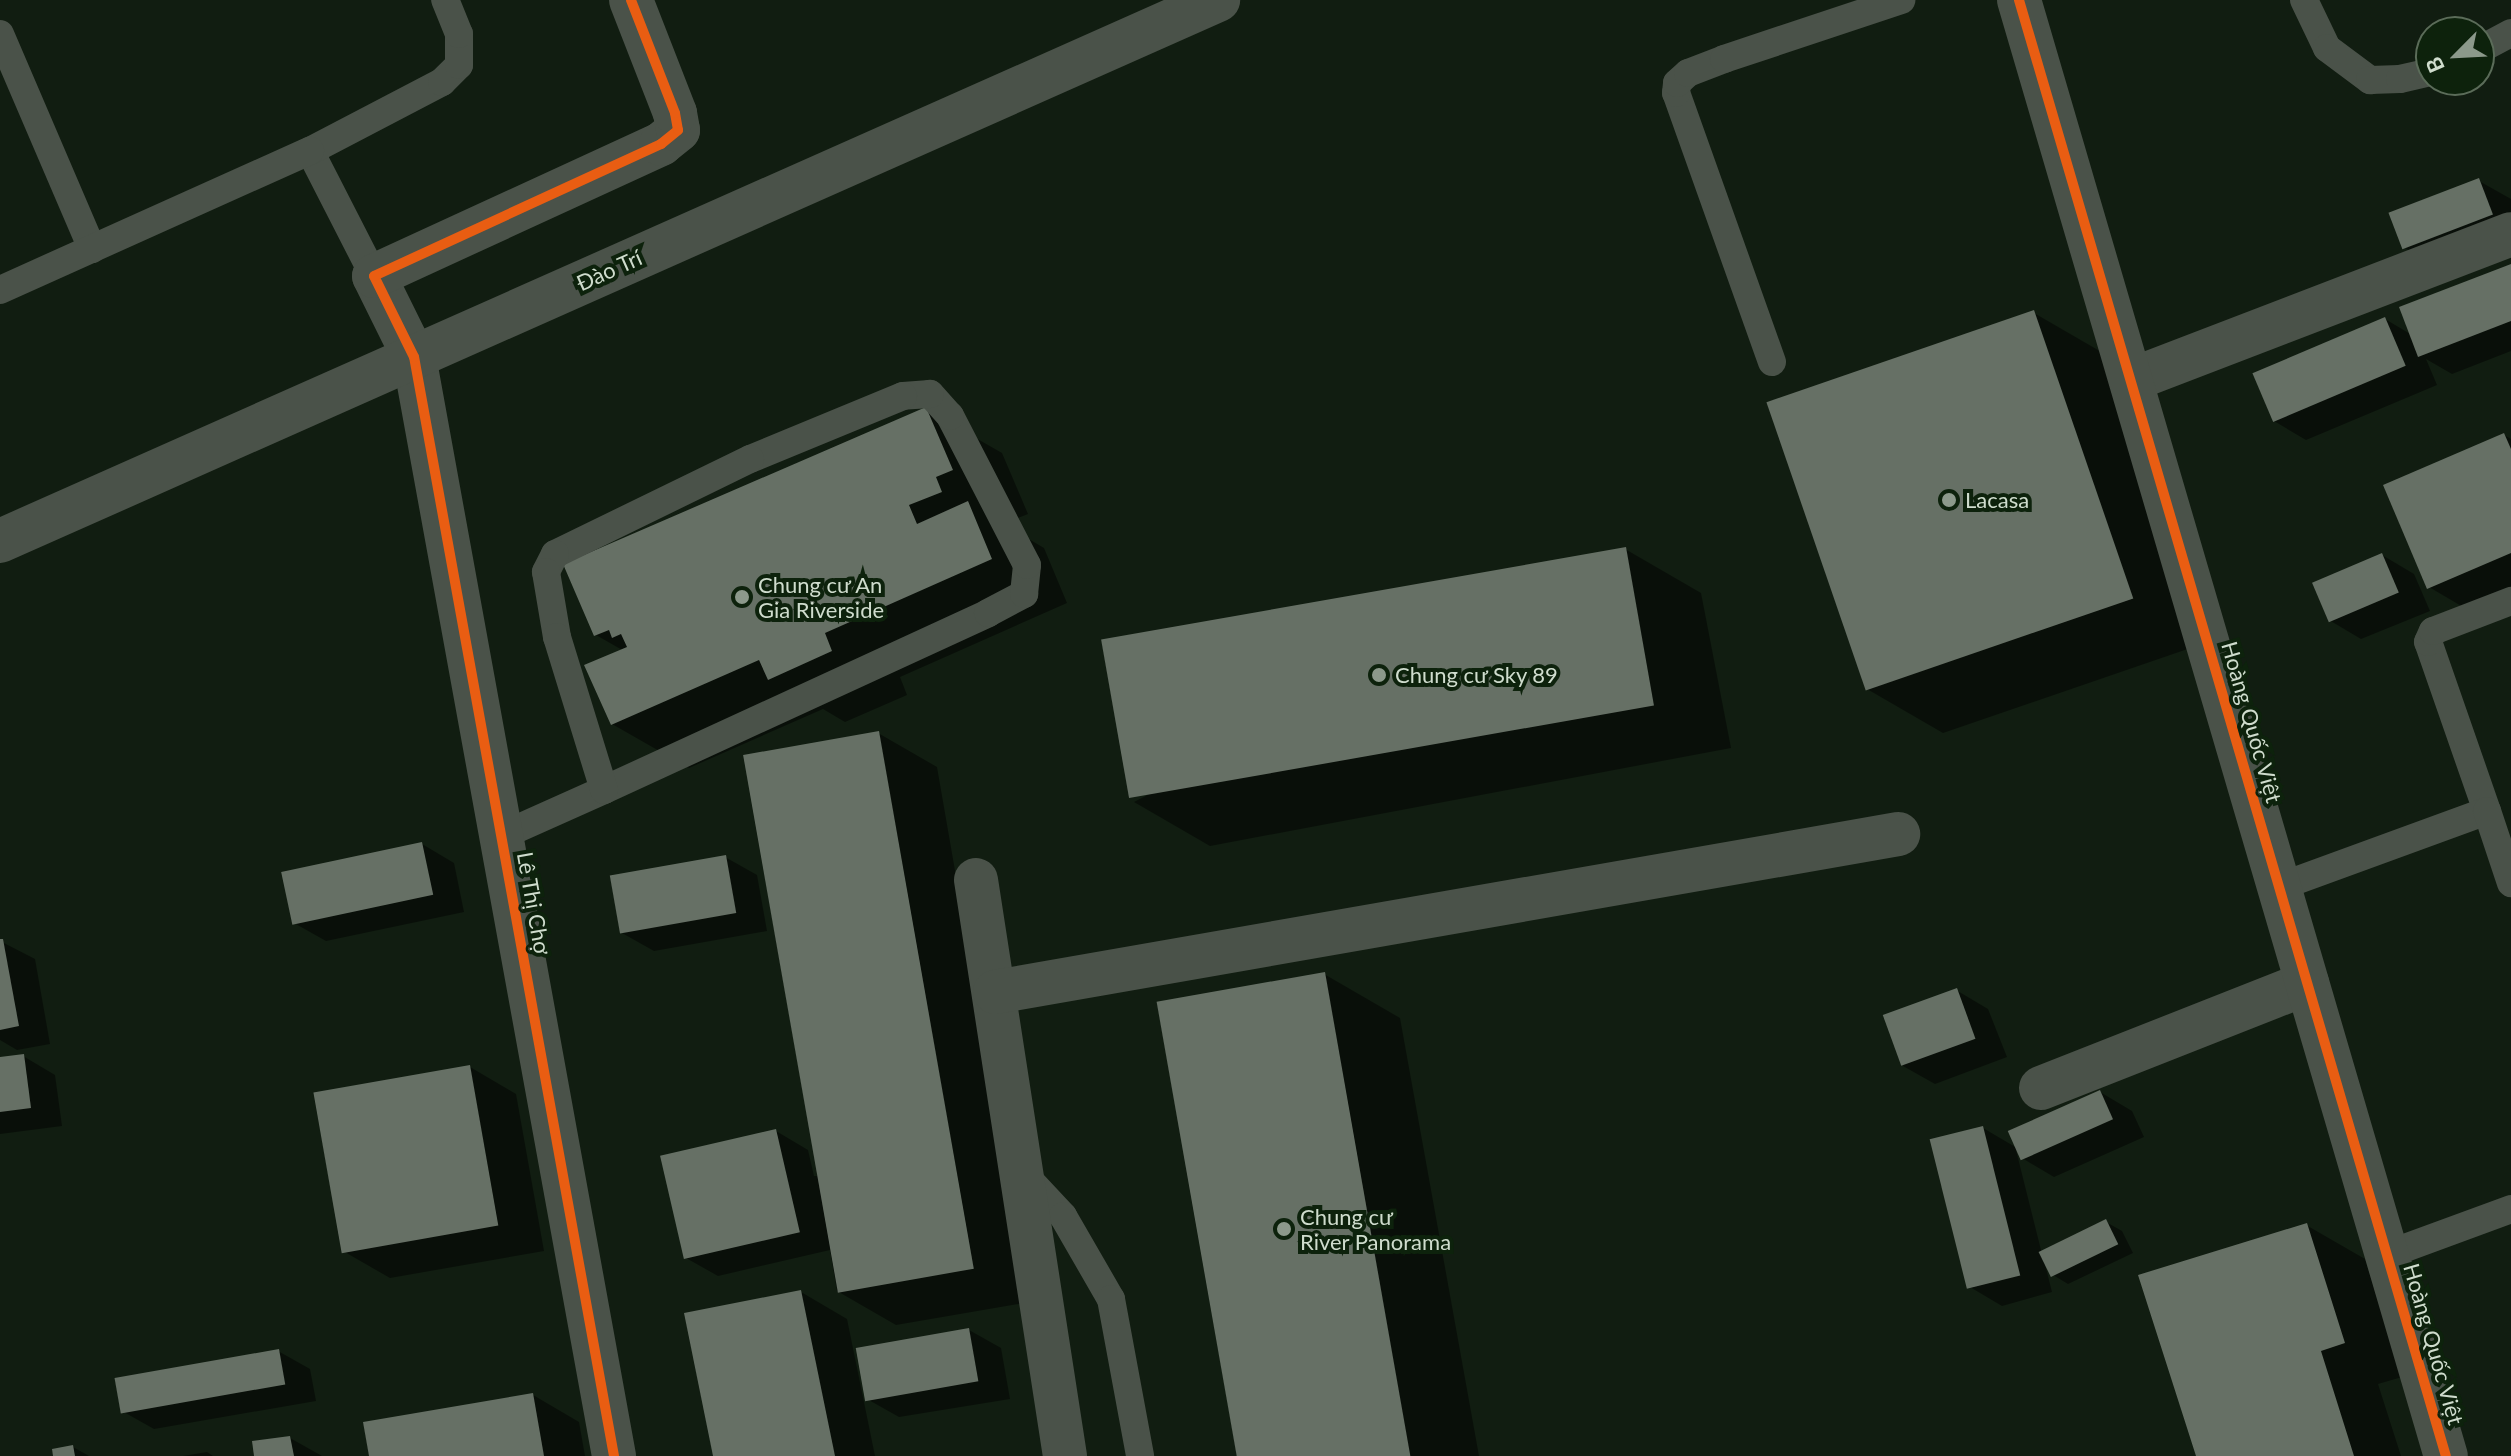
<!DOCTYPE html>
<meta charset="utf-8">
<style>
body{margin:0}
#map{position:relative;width:2511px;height:1456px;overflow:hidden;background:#111d11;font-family:Lato,sans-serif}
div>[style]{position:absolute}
.shadow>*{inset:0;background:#0007}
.building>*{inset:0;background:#667065;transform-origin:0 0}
.service>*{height:28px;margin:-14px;padding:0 14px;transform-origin:14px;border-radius:14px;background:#4a5249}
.minor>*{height:44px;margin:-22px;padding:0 22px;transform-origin:22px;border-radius:22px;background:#4a5249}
.tertiary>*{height:44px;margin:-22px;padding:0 22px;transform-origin:22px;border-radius:22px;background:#4a5249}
.cycleway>*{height:10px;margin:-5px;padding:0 5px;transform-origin:5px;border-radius:5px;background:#e95d12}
.dots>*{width:22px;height:22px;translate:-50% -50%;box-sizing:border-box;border:4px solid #0d220c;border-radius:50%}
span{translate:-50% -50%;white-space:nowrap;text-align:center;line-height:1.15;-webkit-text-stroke:8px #0d220c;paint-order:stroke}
.street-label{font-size:22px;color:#cfdccd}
.poi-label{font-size:22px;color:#cfdccd}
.left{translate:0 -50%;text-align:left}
.north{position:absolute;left:2415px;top:16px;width:80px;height:80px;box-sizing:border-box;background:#0d220c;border:2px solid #5b6c59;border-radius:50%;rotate:246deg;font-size:22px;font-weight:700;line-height:32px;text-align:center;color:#cfdccd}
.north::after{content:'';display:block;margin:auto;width:28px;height:36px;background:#8c998b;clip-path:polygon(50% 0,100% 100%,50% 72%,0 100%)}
</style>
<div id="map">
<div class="shadow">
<div style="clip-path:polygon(2479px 181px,2511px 199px,2511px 238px,2437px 267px,2405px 248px)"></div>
<div style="clip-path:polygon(2511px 266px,2511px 351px,2452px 374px,2426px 359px,2437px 385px,2306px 440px,2274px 421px,2385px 319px,2412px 335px)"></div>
<div style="clip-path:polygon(2034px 313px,2110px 357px,2208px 642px,1943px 733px,1867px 689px)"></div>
<div style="clip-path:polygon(925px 409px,1002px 453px,1028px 514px,1010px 521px,1015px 531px,1044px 548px,1067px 603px,900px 677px,907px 695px,845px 722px,823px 709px,689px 768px,612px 724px,624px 651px,596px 635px)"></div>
<div style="clip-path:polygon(2504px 435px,2511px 439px,2511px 599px,2475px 614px,2429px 587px)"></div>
<div style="clip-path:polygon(1625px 549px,1701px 593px,1731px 748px,1210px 846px,1134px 802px)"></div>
<div style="clip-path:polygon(2382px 555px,2414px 574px,2430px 611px,2361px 639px,2329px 620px)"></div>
<div style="clip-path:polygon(878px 733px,937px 767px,1030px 1302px,896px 1325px,837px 1291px,830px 1250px,718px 1276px,686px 1258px,776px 1131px,808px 1150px,814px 1176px,817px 1176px)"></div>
<div style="clip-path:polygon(422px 844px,454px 863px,464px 912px,326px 941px,294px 923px)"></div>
<div style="clip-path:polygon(725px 857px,757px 875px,767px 931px,654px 951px,622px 933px)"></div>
<div style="clip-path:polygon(0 941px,35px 959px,50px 1044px,17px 1050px,0 1040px)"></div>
<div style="clip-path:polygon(1324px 974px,1400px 1018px,1479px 1456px,1241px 1456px)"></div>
<div style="clip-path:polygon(1956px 990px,1988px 1009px,2007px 1057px,1935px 1084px,1903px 1066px)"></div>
<div style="clip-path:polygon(23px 1056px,55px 1075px,62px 1126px,0 1134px,0 1059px)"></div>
<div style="clip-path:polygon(470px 1067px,516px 1094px,544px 1251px,390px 1278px,343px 1251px)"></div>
<div style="clip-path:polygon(2100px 1092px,2132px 1111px,2144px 1137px,2054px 1177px,2022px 1158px,2016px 1150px,2042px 1254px,2106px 1222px,2122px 1231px,2133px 1253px,2068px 1284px,2053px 1275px,2045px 1264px,2052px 1292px,2002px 1306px,1970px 1287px,1983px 1128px,2017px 1148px)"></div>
<div style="clip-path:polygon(2306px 1225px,2365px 1259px,2402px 1377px,2378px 1384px,2401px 1456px,2198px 1456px)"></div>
<div style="clip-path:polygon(801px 1292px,847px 1319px,875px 1456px,715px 1456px)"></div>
<div style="clip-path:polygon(969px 1330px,1001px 1348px,1010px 1399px,899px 1417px,867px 1399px)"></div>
<div style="clip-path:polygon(278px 1351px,310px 1369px,316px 1401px,154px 1429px,122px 1411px)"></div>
<div style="clip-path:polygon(533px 1395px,579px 1422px,585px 1456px,371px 1456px)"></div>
<div style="clip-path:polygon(290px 1438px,322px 1456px,256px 1456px)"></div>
<div style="clip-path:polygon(73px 1447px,89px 1456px,55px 1456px)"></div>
<div style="clip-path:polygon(207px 1452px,213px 1456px,183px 1456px)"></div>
</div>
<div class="building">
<div style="left:2479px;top:178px;width:39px;height:97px;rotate:69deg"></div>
<div style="clip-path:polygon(2511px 264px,2511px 321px,2418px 357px,2399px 307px)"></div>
<div style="left:2034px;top:310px;width:305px;height:283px;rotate:71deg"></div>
<div style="left:2385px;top:317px;width:53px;height:144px;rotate:67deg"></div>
<div style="clip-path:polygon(926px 407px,953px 470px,936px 477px,942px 492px,909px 505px,917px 524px,968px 501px,992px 559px,825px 633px,832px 651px,768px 680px,759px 660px,611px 725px,584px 665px,627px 647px,621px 634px,612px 638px,609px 630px,594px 636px,563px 564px)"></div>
<div style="clip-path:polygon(2504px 433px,2511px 449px,2511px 553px,2427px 589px,2383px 485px)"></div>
<div style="left:1626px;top:547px;width:161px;height:533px;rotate:80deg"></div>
<div style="left:2382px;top:553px;width:43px;height:76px;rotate:67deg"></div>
<div style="left:879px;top:731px;width:546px;height:138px;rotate:80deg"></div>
<div style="left:422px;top:842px;width:54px;height:144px;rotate:78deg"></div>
<div style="left:726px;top:855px;width:59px;height:118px;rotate:80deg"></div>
<div style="clip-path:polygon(0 939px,3px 939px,19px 1026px,0 1030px)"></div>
<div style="left:1325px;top:972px;width:492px;height:171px;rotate:80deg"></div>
<div style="left:1957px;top:988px;width:54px;height:79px;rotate:70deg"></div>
<div style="clip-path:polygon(24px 1054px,31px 1108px,0 1112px,0 1057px)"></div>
<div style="left:470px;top:1065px;width:163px;height:159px;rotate:80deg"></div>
<div style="left:2100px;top:1090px;width:32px;height:101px;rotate:66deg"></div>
<div style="left:1983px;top:1126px;width:154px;height:55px;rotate:76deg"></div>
<div style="left:776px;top:1129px;width:106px;height:119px;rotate:77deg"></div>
<div style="left:2106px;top:1219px;width:28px;height:75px;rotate:64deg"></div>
<div style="clip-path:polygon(2307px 1223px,2345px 1343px,2321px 1351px,2354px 1456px,2196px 1456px,2138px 1275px)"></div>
<div style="clip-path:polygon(801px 1290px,835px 1456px,713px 1456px,684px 1313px)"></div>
<div style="left:969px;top:1328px;width:54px;height:115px;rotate:80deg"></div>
<div style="left:279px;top:1349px;width:36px;height:167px;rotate:80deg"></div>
<div style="clip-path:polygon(533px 1393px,544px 1456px,369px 1456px,363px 1422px)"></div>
<div style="clip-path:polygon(290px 1436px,294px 1456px,254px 1456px,252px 1441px)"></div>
<div style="clip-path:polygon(73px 1445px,75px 1456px,53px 1456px,52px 1449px)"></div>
</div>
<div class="service">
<div style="left:2304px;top:0;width:53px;rotate:64.4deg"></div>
<div style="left:2327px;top:48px;width:54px;rotate:36.7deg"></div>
<div style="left:2370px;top:80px;width:30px;rotate:-2deg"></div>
<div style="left:2400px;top:79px;width:32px;rotate:-13deg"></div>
<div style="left:0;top:34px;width:234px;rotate:66.8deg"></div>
<div style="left:2479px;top:50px;width:36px;rotate:-28deg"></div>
<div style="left:374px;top:276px;width:140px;rotate:-117.1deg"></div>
<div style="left:310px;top:151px;width:149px;rotate:-27.6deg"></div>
<div style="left:442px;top:82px;width:24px;rotate:-45deg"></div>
<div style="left:459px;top:65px;width:31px;rotate:-90deg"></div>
<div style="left:459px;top:34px;width:37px;rotate:-112deg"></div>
<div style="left:0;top:290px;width:340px;rotate:-24.2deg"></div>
<div style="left:1772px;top:362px;width:286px;rotate:-109.6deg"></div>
<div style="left:1676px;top:93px;width:10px;rotate:-84deg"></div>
<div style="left:1677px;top:83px;width:15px;rotate:-42deg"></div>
<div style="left:1688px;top:73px;width:39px;rotate:-21deg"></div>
<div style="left:1724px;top:59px;width:187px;rotate:-18.4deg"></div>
<div style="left:2487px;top:811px;width:179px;rotate:-109.2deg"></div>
<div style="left:2428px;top:642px;width:12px;rotate:-66deg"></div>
<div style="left:2433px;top:631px;width:84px;rotate:-21deg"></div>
<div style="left:501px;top:836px;width:113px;rotate:-24.1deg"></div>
<div style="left:604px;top:790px;width:423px;rotate:-24.7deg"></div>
<div style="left:988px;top:613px;width:41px;rotate:-27.8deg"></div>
<div style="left:1024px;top:594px;width:29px;rotate:-84deg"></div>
<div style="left:1027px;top:565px;width:168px;rotate:-117.3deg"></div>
<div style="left:950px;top:416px;width:30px;rotate:-132deg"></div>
<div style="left:930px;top:394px;width:27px;rotate:176deg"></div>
<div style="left:903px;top:396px;width:165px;rotate:157.6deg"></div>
<div style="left:750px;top:459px;width:217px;rotate:154deg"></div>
<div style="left:555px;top:554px;width:20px;rotate:117deg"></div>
<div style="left:546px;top:572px;width:66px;rotate:80.4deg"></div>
<div style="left:557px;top:637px;width:160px;rotate:72.9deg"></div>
<div style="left:2279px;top:887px;width:221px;rotate:-20.1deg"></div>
<div style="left:2487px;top:811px;width:76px;rotate:71.6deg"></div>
<div style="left:1022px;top:1172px;width:60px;rotate:47deg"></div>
<div style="left:1063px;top:1216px;width:96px;rotate:60deg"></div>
<div style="left:1111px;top:1299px;width:160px;rotate:79.5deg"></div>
<div style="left:2386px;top:1255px;width:133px;rotate:-20.2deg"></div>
</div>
<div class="minor">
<div style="left:2131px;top:380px;width:407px;rotate:-21deg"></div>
<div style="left:976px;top:880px;width:583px;rotate:81.22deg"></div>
<div style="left:995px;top:992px;width:917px;rotate:-9.92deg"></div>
<div style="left:2041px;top:1088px;width:286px;rotate:-21.5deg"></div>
<div style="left:614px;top:1456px;width:1117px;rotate:-100.31deg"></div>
<div style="left:414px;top:357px;width:90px;rotate:-116.3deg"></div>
<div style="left:374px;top:276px;width:316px;rotate:-24.7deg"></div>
<div style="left:661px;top:144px;width:22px;rotate:-39deg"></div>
<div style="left:678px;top:130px;width:17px;rotate:-100deg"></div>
<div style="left:675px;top:113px;width:121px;rotate:-111.3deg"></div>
</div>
<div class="tertiary">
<div style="left:2019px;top:0;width:1517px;rotate:73.66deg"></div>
<div style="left:0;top:541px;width:1333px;rotate:-23.95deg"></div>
</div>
<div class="cycleway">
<div style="left:2019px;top:0;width:1517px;rotate:73.66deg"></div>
<div style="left:614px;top:1456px;width:1117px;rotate:-100.31deg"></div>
<div style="left:414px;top:357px;width:90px;rotate:-116.3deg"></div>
<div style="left:374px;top:276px;width:316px;rotate:-24.7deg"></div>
<div style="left:661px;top:144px;width:22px;rotate:-39deg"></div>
<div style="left:678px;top:130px;width:17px;rotate:-100deg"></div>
<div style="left:675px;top:113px;width:121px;rotate:-111.3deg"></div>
</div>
<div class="dots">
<div style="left:1949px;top:500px;background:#8c998b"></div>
<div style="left:742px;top:597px;background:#8c998b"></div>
<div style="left:1379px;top:675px;background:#8c998b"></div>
<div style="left:1284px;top:1229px;background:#8c998b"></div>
</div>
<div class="street-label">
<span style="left:609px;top:270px;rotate:-24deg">Đào Trí</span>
<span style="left:2252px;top:722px;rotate:74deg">Hoàng Quốc Việt</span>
<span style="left:534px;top:903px;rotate:80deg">Lê Thị Chợ</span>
<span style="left:2434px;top:1344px;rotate:74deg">Hoàng Quốc Việt</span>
</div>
<div class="poi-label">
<span class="left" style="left:1965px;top:500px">Lacasa</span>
<span class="left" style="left:758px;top:597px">Chung cư An<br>Gia Riverside</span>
<span class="left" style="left:1395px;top:675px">Chung cư Sky 89</span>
<span class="left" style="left:1300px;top:1229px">Chung cư<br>River Panorama</span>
</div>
<div class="north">B</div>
</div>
